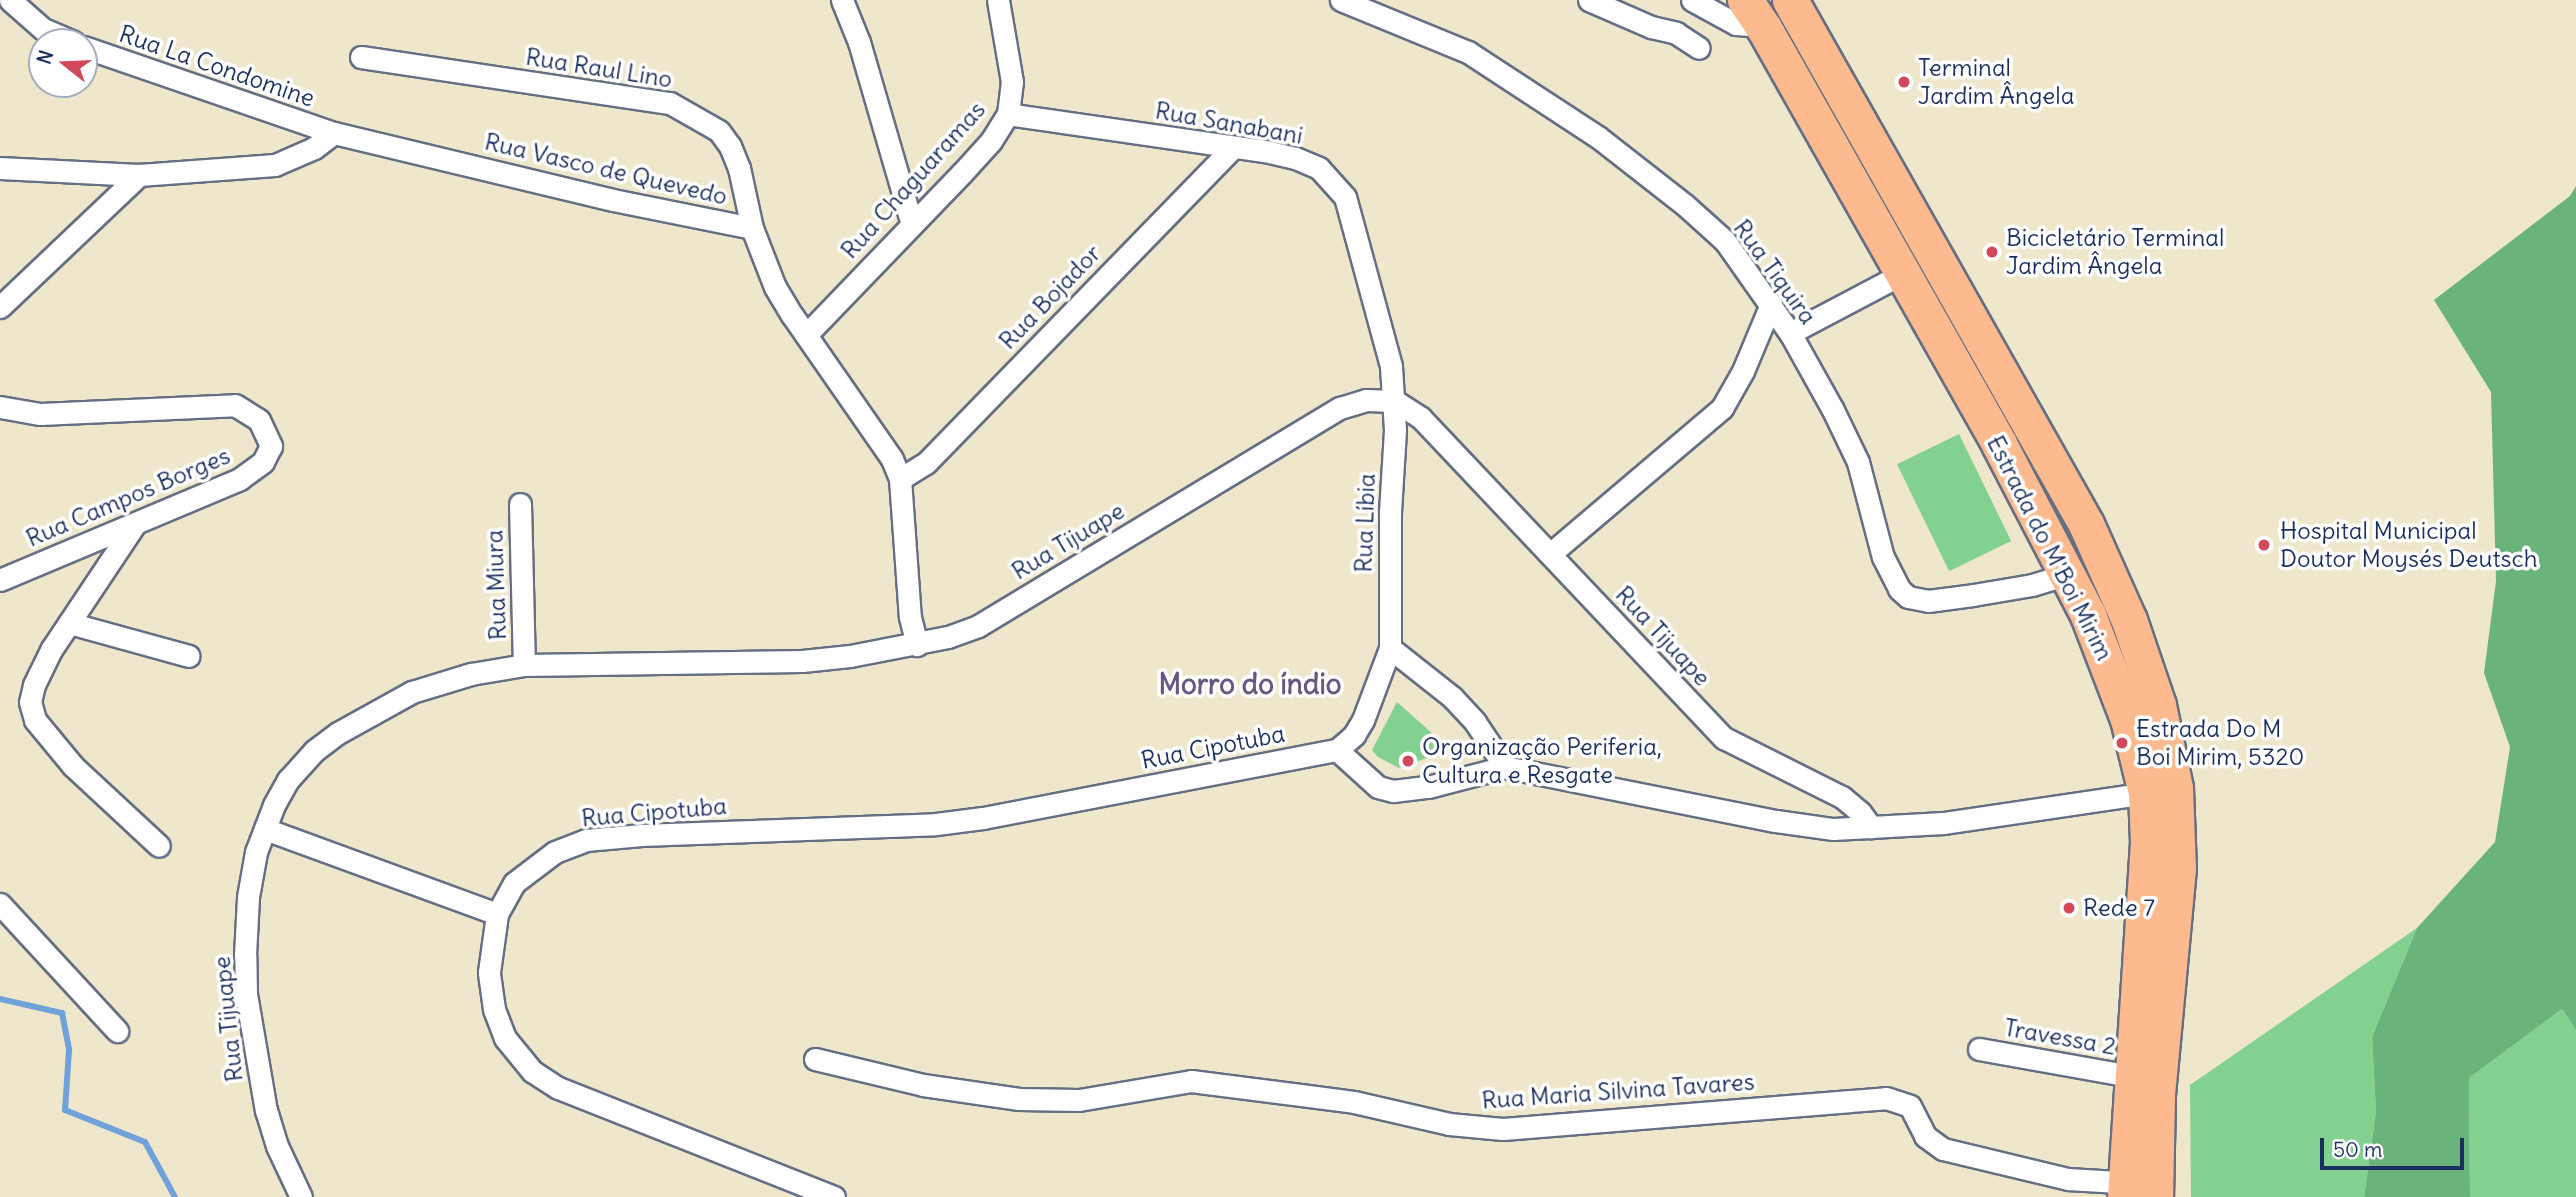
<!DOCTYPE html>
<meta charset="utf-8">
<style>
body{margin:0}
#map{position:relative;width:2576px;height:1197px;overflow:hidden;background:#efe7cb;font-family:Delius,sans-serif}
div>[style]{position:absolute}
.green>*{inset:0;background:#83d191;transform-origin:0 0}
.forest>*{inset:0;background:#6ab37b}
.stream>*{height:6px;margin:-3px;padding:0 3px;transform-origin:3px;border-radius:3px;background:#6fa1da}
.roads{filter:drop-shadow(2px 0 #656f84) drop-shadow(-2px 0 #656f84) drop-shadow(0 2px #656f84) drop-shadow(0 -2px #656f84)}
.street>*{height:21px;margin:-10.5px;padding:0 10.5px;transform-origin:10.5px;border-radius:10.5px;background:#fff}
.primary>*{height:35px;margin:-17.5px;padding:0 17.5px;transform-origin:17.5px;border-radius:17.5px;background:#fcba8e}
.dots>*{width:19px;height:19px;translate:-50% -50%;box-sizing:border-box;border:4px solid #fff;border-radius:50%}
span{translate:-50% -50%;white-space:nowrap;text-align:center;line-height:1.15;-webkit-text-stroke:7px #fff;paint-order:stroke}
.street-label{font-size:24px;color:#1b2f5e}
.poi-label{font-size:24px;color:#1b2f5e}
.left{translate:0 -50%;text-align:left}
.quarter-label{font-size:28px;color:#675881;font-weight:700}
.north{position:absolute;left:28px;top:28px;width:70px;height:70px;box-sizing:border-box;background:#fff;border:2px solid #a4acbf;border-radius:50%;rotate:288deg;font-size:19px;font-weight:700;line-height:28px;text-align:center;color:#1b2f5e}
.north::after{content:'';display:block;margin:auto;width:24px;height:32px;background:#d1495b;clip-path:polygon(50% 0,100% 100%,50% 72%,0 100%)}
.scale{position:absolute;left:2320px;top:1138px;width:144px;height:32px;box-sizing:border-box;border:4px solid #1b2f5e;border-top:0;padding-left:9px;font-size:21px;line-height:24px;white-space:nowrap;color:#1b2f5e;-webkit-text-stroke:5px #fff;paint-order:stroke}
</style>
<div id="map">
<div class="green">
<div style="left:1959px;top:434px;width:119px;height:69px;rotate:64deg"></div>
<div style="clip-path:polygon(1397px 702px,1443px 743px,1446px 751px,1399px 768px,1378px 757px,1372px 750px)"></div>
<div style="clip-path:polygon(2417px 928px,2372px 1037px,2376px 1112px,2364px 1197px,2191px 1197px,2190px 1085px)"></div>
<div style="clip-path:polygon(2562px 1009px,2576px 1030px,2576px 1197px,2470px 1197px,2469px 1078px)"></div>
</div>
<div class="forest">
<div style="clip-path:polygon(2576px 186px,2576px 1030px,2562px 1009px,2469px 1078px,2470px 1197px,2364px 1197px,2376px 1112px,2372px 1037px,2417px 928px,2495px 842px,2510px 747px,2484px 673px,2496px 581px,2491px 392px,2434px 300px,2570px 196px)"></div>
</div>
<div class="stream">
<div style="left:0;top:999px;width:64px;rotate:12.7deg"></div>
<div style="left:62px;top:1013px;width:38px;rotate:79deg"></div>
<div style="left:69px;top:1050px;width:60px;rotate:93.8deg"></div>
<div style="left:65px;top:1110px;width:86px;rotate:21.8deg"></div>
<div style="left:145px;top:1142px;width:63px;rotate:61.4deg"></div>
</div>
<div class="roads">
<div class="street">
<div style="left:10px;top:0;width:44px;rotate:41.3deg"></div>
<div style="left:43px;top:29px;width:33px;rotate:23deg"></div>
<div style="left:842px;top:0;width:45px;rotate:68deg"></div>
<div style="left:859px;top:42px;width:190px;rotate:73.8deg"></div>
<div style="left:1341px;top:0;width:137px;rotate:22.3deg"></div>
<div style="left:1468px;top:52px;width:155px;rotate:33.2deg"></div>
<div style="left:1598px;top:137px;width:110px;rotate:38deg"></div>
<div style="left:1685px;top:205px;width:54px;rotate:42deg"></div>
<div style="left:1725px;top:241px;width:113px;rotate:54.8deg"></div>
<div style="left:1790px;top:333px;width:88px;rotate:60.8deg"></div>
<div style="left:1833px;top:410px;width:58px;rotate:64.3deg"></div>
<div style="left:1858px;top:462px;width:98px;rotate:75.3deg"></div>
<div style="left:1883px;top:557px;width:36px;rotate:63deg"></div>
<div style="left:1899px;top:589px;width:12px;rotate:42deg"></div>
<div style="left:1908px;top:597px;width:20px;rotate:11deg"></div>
<div style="left:1928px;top:601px;width:45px;rotate:-7.6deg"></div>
<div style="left:1973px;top:595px;width:60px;rotate:-9.6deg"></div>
<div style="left:2032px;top:585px;width:37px;rotate:-17deg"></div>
<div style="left:1589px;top:0;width:68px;rotate:23.5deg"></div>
<div style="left:1651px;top:27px;width:26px;rotate:13deg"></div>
<div style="left:1676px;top:33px;width:27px;rotate:33deg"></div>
<div style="left:1692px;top:0;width:50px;rotate:28.6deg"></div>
<div style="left:1736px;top:24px;width:31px;rotate:4deg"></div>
<div style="left:84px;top:47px;width:264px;rotate:19deg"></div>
<div style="left:334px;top:133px;width:287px;rotate:13.5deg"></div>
<div style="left:613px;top:200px;width:142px;rotate:11.4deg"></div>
<div style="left:752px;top:228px;width:63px;rotate:68.7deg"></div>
<div style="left:775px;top:287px;width:33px;rotate:59deg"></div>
<div style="left:792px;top:315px;width:175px;rotate:55.2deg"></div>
<div style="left:892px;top:459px;width:22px;rotate:68deg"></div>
<div style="left:900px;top:479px;width:138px;rotate:85.9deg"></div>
<div style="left:910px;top:617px;width:29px;rotate:76deg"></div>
<div style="left:361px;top:57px;width:312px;rotate:8.5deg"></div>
<div style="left:670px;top:103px;width:56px;rotate:29.7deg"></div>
<div style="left:719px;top:131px;width:19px;rotate:54deg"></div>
<div style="left:730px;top:146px;width:24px;rotate:68deg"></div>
<div style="left:739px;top:168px;width:61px;rotate:77.8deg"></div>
<div style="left:0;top:168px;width:139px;rotate:2.9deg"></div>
<div style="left:139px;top:175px;width:136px;rotate:-4.2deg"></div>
<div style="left:275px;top:165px;width:43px;rotate:-23.6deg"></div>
<div style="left:314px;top:148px;width:25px;rotate:-37deg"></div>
<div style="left:0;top:307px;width:192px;rotate:-43.5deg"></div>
<div style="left:1790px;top:333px;width:127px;rotate:-27.8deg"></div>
<div style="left:806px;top:335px;width:225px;rotate:-46.1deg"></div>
<div style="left:962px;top:173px;width:43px;rotate:-47.8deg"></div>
<div style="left:991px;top:141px;width:32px;rotate:-58deg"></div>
<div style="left:1008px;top:114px;width:32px;rotate:-83deg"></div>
<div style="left:1012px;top:82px;width:83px;rotate:-99.7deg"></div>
<div style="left:0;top:407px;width:41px;rotate:9.9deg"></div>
<div style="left:40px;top:414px;width:195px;rotate:-2.6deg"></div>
<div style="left:235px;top:405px;width:28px;rotate:32deg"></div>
<div style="left:259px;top:420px;width:29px;rotate:65deg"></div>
<div style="left:271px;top:446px;width:18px;rotate:117deg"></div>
<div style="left:263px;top:462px;width:29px;rotate:144deg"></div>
<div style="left:240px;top:479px;width:260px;rotate:157.2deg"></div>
<div style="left:900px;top:479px;width:31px;rotate:-32deg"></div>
<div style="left:926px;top:463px;width:441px;rotate:-45.8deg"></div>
<div style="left:520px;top:504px;width:161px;rotate:88.6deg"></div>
<div style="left:135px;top:524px;width:151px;rotate:123.7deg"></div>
<div style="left:51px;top:650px;width:39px;rotate:116deg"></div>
<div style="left:34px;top:685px;width:17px;rotate:103deg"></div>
<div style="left:30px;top:702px;width:19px;rotate:74deg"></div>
<div style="left:35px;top:720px;width:60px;rotate:50.4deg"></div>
<div style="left:73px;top:766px;width:117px;rotate:42.9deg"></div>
<div style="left:1550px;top:554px;width:226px;rotate:-40.3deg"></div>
<div style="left:1722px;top:408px;width:43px;rotate:-60.4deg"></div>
<div style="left:1743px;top:371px;width:73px;rotate:-67.3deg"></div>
<div style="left:69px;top:623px;width:124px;rotate:15.4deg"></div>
<div style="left:1390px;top:648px;width:79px;rotate:38.3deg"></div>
<div style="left:1452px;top:697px;width:34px;rotate:47deg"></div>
<div style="left:1475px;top:722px;width:54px;rotate:56.3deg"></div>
<div style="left:1505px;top:767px;width:276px;rotate:11.3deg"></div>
<div style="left:1776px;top:821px;width:58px;rotate:8deg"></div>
<div style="left:1833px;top:829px;width:38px;rotate:-3deg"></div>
<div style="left:1337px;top:750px;width:55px;rotate:42.1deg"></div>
<div style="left:1378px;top:787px;width:16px;rotate:15deg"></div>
<div style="left:1393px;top:791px;width:35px;rotate:-7deg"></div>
<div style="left:1428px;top:787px;width:80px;rotate:-14.6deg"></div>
<div style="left:265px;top:829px;width:247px;rotate:20.1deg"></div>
<div style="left:0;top:904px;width:173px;rotate:47.3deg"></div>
<div style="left:1979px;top:1049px;width:154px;rotate:10.1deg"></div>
<div style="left:815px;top:1059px;width:111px;rotate:13.5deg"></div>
<div style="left:923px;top:1085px;width:97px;rotate:8.3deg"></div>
<div style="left:1019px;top:1099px;width:60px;rotate:1deg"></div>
<div style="left:1079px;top:1100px;width:114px;rotate:-9.6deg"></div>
<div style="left:1191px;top:1081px;width:164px;rotate:7.3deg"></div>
<div style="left:1354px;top:1102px;width:98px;rotate:13deg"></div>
<div style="left:1449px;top:1124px;width:54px;rotate:5.3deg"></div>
<div style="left:1503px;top:1129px;width:384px;rotate:-4.6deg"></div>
<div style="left:1886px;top:1098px;width:25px;rotate:18deg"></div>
<div style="left:1910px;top:1106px;width:34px;rotate:63deg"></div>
<div style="left:1925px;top:1136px;width:22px;rotate:36deg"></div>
<div style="left:1943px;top:1149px;width:129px;rotate:13.5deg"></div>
<div style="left:2068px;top:1179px;width:67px;rotate:3.4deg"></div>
<div style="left:301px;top:1197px;width:56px;rotate:-115.2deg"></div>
<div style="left:277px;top:1146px;width:37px;rotate:-107deg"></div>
<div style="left:266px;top:1111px;width:119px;rotate:-99.7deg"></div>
<div style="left:246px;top:994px;width:39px;rotate:-91deg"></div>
<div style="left:245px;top:955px;width:58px;rotate:-87deg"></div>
<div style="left:248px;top:897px;width:46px;rotate:-79.9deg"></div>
<div style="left:256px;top:852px;width:50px;rotate:-69deg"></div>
<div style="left:274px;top:805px;width:29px;rotate:-61deg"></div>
<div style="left:288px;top:780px;width:39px;rotate:-48deg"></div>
<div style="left:314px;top:751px;width:30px;rotate:-37deg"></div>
<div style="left:338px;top:733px;width:85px;rotate:-29deg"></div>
<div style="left:412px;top:692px;width:62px;rotate:-17deg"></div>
<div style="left:471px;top:674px;width:54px;rotate:-9.6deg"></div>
<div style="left:524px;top:665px;width:278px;rotate:-0.8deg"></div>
<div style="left:802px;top:661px;width:48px;rotate:-5.9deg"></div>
<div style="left:850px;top:656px;width:100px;rotate:-11deg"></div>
<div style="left:948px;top:637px;width:32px;rotate:-20deg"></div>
<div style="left:978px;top:626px;width:423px;rotate:-31.1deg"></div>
<div style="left:1340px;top:408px;width:27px;rotate:-17deg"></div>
<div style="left:1366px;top:400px;width:29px;rotate:2deg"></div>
<div style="left:1395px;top:401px;width:31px;rotate:33deg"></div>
<div style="left:1421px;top:418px;width:441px;rotate:46.6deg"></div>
<div style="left:1724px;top:738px;width:132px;rotate:26.6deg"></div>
<div style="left:1842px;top:797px;width:23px;rotate:40deg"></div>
<div style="left:1860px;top:812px;width:19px;rotate:54deg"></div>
<div style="left:1871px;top:827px;width:72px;rotate:-3.2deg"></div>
<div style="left:1943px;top:823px;width:205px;rotate:-8.4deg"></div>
<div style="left:834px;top:1197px;width:297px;rotate:-158.4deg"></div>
<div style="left:558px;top:1088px;width:31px;rotate:-147deg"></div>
<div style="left:532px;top:1071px;width:43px;rotate:-129.3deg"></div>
<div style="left:505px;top:1038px;width:31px;rotate:-111deg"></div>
<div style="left:494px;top:1009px;width:37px;rotate:-98deg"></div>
<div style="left:489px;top:972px;width:59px;rotate:-82.1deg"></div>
<div style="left:497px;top:914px;width:35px;rotate:-61deg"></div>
<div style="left:514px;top:883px;width:51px;rotate:-37.1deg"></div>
<div style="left:555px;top:852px;width:33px;rotate:-21deg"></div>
<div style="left:586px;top:840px;width:56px;rotate:-5.1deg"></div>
<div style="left:642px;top:835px;width:294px;rotate:-2.1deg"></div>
<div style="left:936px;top:824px;width:47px;rotate:-7.3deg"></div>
<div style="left:983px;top:818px;width:360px;rotate:-10.9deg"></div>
<div style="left:1337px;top:750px;width:23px;rotate:-41deg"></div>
<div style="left:1354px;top:735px;width:17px;rotate:-59deg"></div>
<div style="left:1363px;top:720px;width:77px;rotate:-69.4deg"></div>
<div style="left:1390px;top:648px;width:136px;rotate:-90deg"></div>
<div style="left:1390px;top:512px;width:82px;rotate:-86.5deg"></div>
<div style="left:1395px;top:430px;width:64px;rotate:-93.6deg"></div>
<div style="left:1391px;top:366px;width:175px;rotate:-105.2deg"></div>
<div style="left:1345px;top:197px;width:39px;rotate:-132deg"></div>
<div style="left:1319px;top:168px;width:26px;rotate:-157deg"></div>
<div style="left:1295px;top:158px;width:32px;rotate:-167deg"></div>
<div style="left:1264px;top:151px;width:259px;rotate:-171.8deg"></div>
</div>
<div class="primary">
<div style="left:1745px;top:0;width:34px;rotate:56deg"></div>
<div style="left:1764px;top:28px;width:478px;rotate:60.5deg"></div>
<div style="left:1999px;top:444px;width:193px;rotate:62.5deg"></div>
<div style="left:2088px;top:615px;width:111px;rotate:69deg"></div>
<div style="left:2128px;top:719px;width:76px;rotate:76.3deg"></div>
<div style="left:2146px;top:793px;width:49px;rotate:87.7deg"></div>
<div style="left:2148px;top:842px;width:356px;rotate:93.7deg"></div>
<div style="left:1790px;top:0;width:602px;rotate:60.54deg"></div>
<div style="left:2086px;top:524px;width:105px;rotate:65.9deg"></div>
<div style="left:2129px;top:620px;width:90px;rotate:71.2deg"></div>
<div style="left:2158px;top:705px;width:85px;rotate:78.4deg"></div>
<div style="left:2175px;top:788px;width:80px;rotate:87.9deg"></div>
<div style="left:2178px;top:868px;width:229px;rotate:95.3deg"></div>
<div style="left:2157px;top:1096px;width:101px;rotate:91.1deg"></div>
</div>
</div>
<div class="dots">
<div style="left:1904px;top:82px;background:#d1495b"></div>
<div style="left:1992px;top:252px;background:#d1495b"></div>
<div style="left:2264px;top:545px;background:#d1495b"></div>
<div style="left:2122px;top:743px;background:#d1495b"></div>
<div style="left:1408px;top:761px;background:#d1495b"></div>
<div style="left:2069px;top:908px;background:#d1495b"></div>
</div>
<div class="street-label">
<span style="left:217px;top:66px;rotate:19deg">Rua La Condomine</span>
<span style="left:599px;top:68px;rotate:9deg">Rua Raul Lino</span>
<span style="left:1229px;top:123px;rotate:10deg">Rua Sanabani</span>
<span style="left:606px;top:169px;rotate:13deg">Rua Vasco de Quevedo</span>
<span style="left:913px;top:180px;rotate:-48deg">Rua Chaguaramas</span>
<span style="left:1775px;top:272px;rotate:54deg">Rua Tiquira</span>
<span style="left:1050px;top:297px;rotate:-46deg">Rua Bojador</span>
<span style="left:128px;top:497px;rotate:-23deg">Rua Campos Borges</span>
<span style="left:1365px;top:523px;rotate:-88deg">Rua Líbia</span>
<span style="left:1068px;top:541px;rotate:-31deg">Rua Tijuape</span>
<span style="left:2050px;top:548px;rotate:63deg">Estrada do M'Boi Mirim</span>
<span style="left:496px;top:585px;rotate:-92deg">Rua Miura</span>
<span style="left:1663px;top:636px;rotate:47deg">Rua Tijuape</span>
<span style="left:1213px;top:747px;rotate:-11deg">Rua Cipotuba</span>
<span style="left:654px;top:812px;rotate:-5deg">Rua Cipotuba</span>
<span style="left:228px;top:1019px;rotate:-96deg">Rua Tijuape</span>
<span style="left:2060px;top:1037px;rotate:10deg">Travessa 2</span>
<span style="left:1618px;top:1091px;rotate:-4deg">Rua Maria Silvina Tavares</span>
</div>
<div class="poi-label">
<span class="left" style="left:1918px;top:82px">Terminal<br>Jardim Ângela</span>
<span class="left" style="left:2006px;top:252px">Bicicletário Terminal<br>Jardim Ângela</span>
<span class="left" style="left:2280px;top:545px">Hospital Municipal<br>Doutor Moysés Deutsch</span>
<span class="left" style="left:2136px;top:743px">Estrada Do M<br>Boi Mirim, 5320</span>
<span class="left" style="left:1422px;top:761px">Organização Periferia,<br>Cultura e Resgate</span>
<span class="left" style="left:2083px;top:908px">Rede 7</span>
</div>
<div class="quarter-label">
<span style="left:1250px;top:684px">Morro do índio</span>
</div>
<div class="north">N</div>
<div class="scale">50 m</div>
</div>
